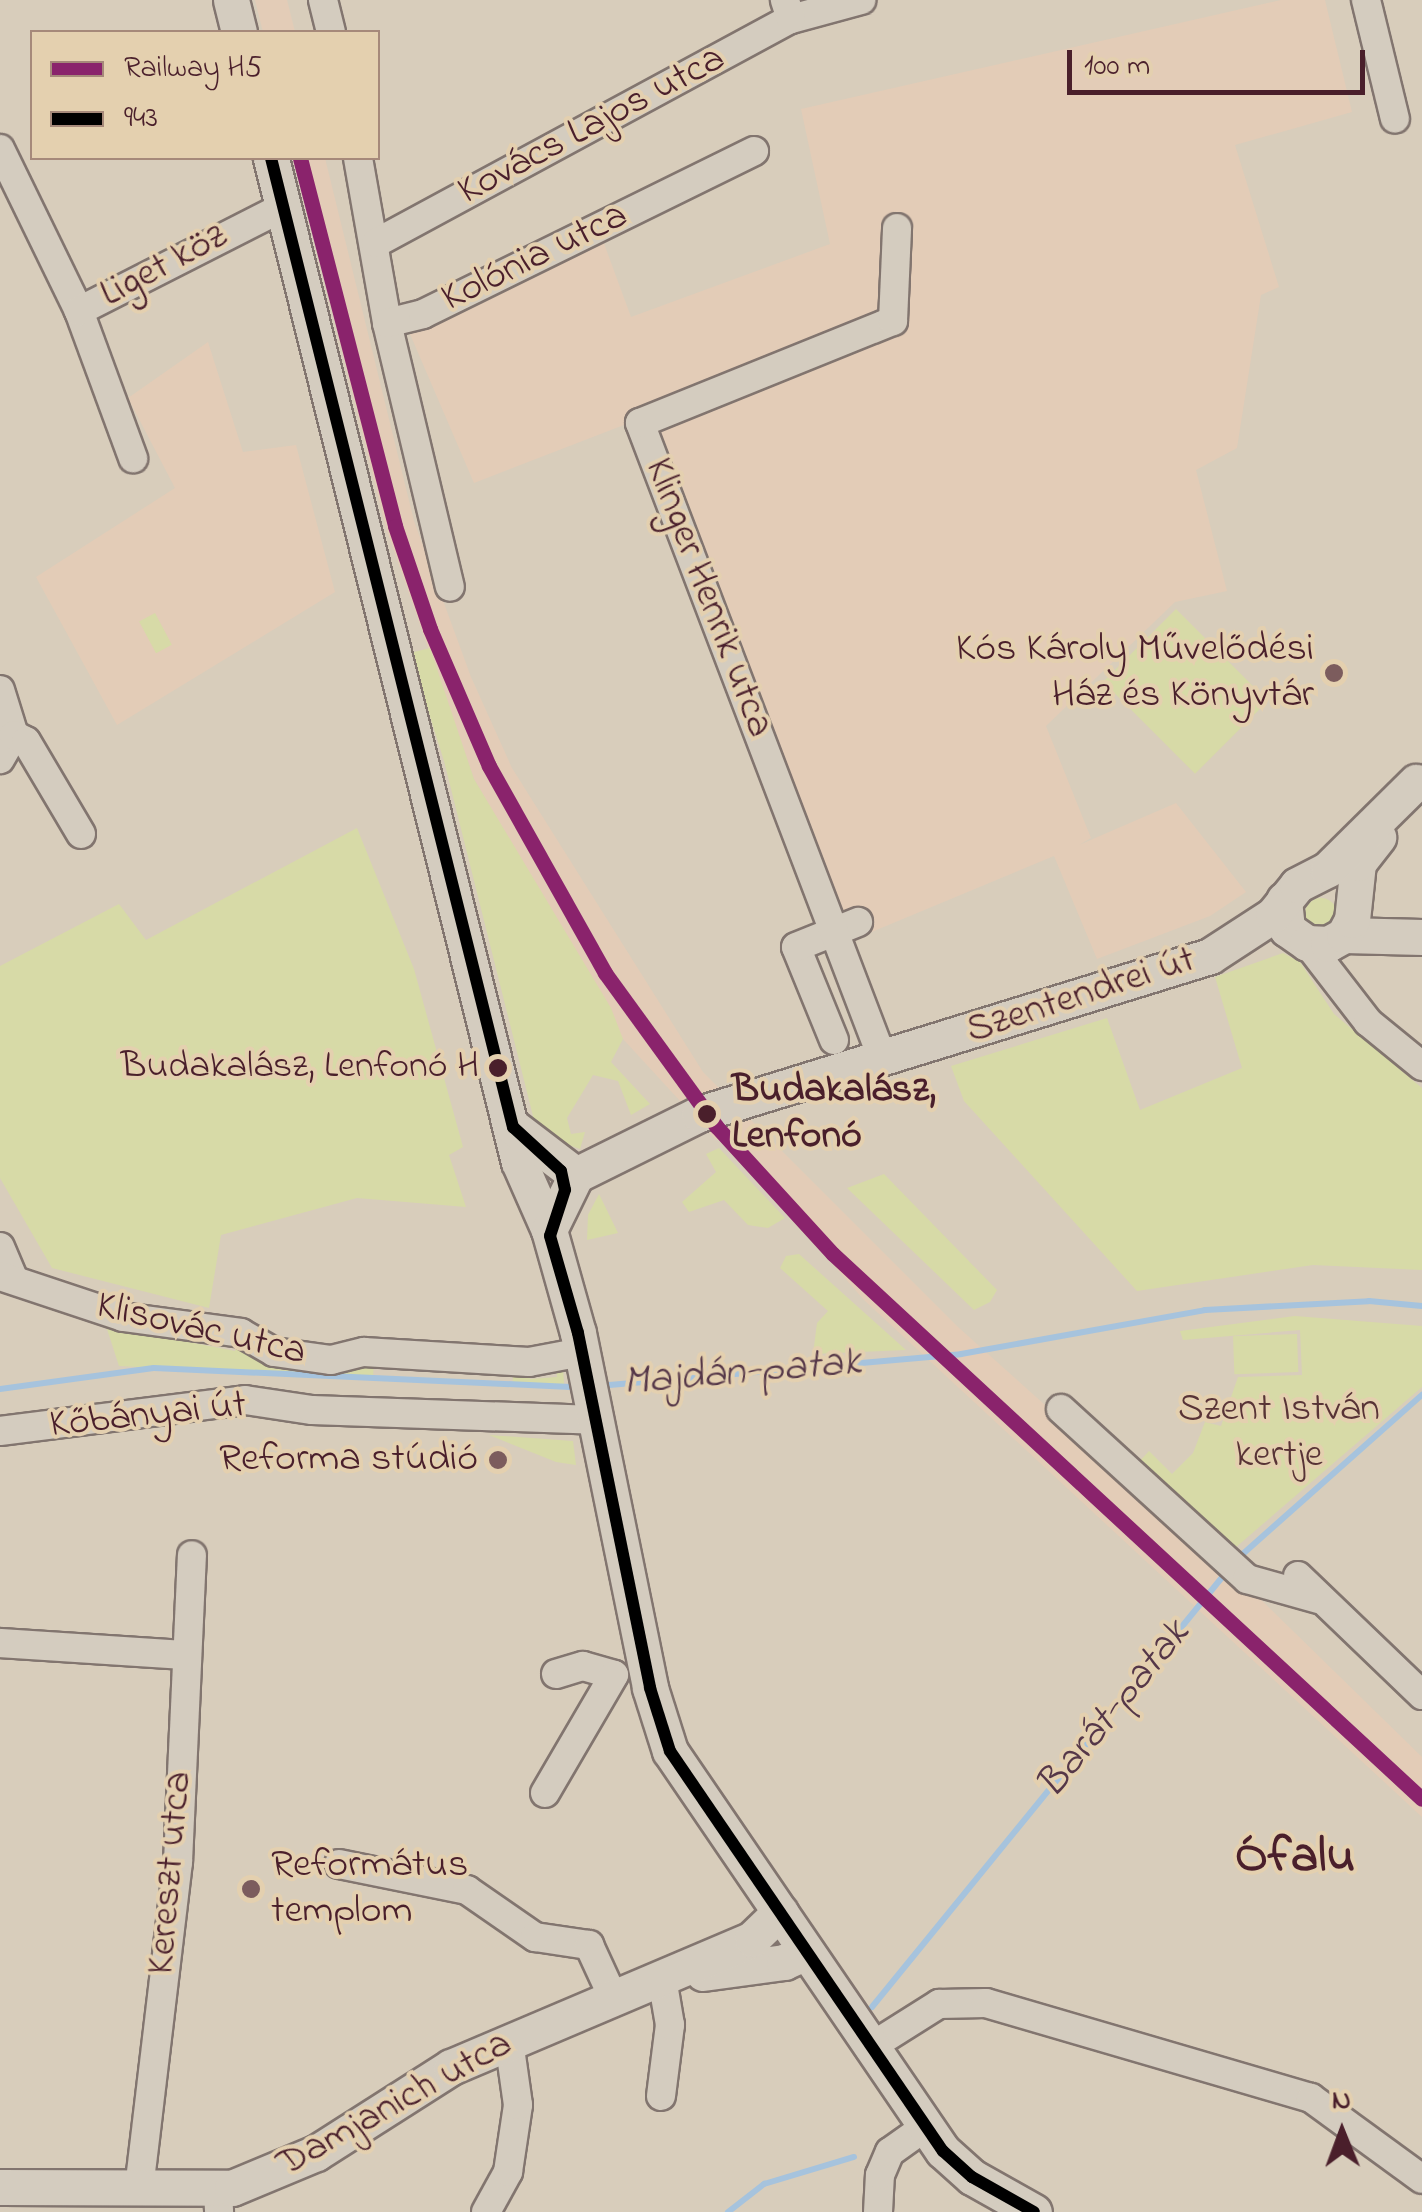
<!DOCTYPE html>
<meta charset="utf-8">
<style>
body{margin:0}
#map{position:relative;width:1422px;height:2212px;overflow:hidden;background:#d8cdbb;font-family:"Indie Flower",sans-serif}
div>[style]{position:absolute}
.built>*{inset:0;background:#e3ccb7}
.green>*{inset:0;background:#d7daa7;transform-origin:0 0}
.round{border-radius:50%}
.stream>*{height:6px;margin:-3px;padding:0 3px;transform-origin:3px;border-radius:3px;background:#a6c3dd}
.roads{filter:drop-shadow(2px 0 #82756f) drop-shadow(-2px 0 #82756f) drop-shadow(0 2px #82756f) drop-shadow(0 -2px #82756f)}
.minor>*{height:28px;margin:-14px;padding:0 14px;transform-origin:14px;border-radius:14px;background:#d4ccbf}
.major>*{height:35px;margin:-17.5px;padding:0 17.5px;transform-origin:17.5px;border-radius:17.5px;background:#d4ccbf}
.bus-1>*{height:12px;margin:-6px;padding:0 6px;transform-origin:6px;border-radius:6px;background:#000}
.rail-1>*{height:15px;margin:-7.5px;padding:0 7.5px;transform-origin:7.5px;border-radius:7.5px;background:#8a236c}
.dots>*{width:28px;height:28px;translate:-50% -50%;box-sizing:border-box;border:5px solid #e4d0af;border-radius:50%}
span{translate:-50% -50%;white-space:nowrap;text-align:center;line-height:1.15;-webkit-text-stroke:8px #e4d0af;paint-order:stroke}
.bus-label{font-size:38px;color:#4a1f2b}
.right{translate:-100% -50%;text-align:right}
.street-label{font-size:40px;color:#4a1f2b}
.poi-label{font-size:40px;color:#4a1f2b}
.left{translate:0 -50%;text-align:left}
.stop-label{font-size:40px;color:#4a1f2b;font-weight:700}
.park-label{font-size:40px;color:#583336}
.water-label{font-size:42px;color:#553748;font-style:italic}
.district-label{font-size:50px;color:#4a1f2b;font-weight:700}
.legend{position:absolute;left:30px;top:30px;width:350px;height:130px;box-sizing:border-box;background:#e4d0af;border:2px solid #a6897a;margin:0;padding:12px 18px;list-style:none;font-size:30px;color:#4a1f2b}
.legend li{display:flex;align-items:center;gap:20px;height:50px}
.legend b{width:50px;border:2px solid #a6897a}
.north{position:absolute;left:1292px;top:2082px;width:100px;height:100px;-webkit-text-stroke:8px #e4d0af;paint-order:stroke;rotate:359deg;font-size:28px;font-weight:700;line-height:40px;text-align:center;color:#4a1f2b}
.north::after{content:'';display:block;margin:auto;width:35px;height:45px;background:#4a1f2b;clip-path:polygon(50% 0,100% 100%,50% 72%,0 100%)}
.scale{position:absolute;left:1067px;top:50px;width:298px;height:45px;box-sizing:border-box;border:5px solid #4a1f2b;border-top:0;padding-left:12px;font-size:30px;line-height:35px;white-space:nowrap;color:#4a1f2b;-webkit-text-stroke:8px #e4d0af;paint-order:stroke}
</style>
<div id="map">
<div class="built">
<div style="clip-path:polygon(255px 0,287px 0,295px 32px,263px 32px)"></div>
<div style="clip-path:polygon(1281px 0,1325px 0,1352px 112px,1235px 145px,1279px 287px,1261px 295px,1237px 448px,1196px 470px,1227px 591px,1175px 602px,1046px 726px,1091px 838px,1079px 845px,1176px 803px,1246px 892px,1210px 916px,1097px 959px,1054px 856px,850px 941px,642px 418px,474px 483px,410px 334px,602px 238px,631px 317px,830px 244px,801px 109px)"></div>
<div style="clip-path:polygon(294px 158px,325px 158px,414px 521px,471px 677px,512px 768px,703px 1072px,958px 1327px,1245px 1584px,1422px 1757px,1422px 1817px,864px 1300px,728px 1144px,715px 1139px,623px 1039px,474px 779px,386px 528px)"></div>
<div style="clip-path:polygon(208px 342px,243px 452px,296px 445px,335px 592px,117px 725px,36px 577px,175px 488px,128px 398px)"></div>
</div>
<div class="green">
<div style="left:1176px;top:609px;width:130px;height:103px;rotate:45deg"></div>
<div style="left:155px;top:613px;width:36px;height:18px;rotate:62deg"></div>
<div style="clip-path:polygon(430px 648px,474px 779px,611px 1008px,623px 1039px,611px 1062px,650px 1104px,631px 1115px,618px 1081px,593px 1075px,567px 1118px,571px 1134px,585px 1132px,580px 1149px,544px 1136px,534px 1120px,444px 761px,410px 653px)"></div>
<div style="clip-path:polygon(357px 828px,414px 969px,463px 1147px,449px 1155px,466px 1207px,357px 1198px,221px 1235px,209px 1308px,52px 1268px,0 1178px,0 966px,119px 904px,146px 940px)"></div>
<div class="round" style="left:1305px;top:898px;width:32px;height:32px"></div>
<div style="clip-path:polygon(1283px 953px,1300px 962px,1334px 1014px,1422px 1088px,1422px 1270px,1313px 1265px,1137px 1291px,964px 1101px,951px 1066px,1107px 1018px,1140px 1110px,1242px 1068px,1215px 977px)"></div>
<div style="clip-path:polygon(719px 1148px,785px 1218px,768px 1228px,748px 1225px,724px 1200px,689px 1212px,682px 1202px,716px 1172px,706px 1154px)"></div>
<div style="clip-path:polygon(884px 1174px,997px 1290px,990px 1302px,974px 1310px,847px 1188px)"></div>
<div style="clip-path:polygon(599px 1194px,618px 1233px,587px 1240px,588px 1215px)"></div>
<div style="clip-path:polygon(799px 1254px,906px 1350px,813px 1354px,817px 1323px,828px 1311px,780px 1268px,786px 1256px)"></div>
<div style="clip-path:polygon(1295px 1316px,1422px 1326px,1422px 1387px,1235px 1548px,1138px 1463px,1149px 1451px,1172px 1474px,1193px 1453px,1205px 1422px,1221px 1426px,1238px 1377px,1302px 1375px,1300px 1330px,1183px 1340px,1180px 1331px)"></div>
<div style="clip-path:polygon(106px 1326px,235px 1351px,237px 1342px,374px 1361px,373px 1377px,512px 1385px,514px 1371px,529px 1371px,530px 1379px,557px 1377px,556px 1368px,563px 1369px,564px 1384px,513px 1387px,119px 1366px)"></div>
<div style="left:1297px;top:1334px;width:38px;height:64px;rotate:88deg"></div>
<div style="clip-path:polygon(489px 1435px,573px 1441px,576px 1465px,556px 1462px)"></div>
</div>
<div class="stream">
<div style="left:598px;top:1386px;width:364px;rotate:-5deg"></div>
<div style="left:961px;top:1354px;width:248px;rotate:-10.2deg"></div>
<div style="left:1205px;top:1310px;width:164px;rotate:-3.1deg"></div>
<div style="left:1369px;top:1301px;width:53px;rotate:5.4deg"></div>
<div style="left:0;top:1389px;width:155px;rotate:-7.8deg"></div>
<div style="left:154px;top:1368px;width:422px;rotate:2.6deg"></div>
<div style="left:1236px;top:1560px;width:249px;rotate:-41.6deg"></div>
<div style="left:872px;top:2007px;width:564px;rotate:-50.83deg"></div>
<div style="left:728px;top:2212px;width:46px;rotate:-37.9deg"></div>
<div style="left:764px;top:2184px;width:94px;rotate:-16.7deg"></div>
</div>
<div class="roads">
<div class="minor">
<div style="left:323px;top:0;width:33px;rotate:76deg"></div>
<div style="left:1366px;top:0;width:122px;rotate:76.3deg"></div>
<div style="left:791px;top:19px;width:73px;rotate:-15.2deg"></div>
<div style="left:0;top:149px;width:180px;rotate:64deg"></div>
<div style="left:79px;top:311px;width:157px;rotate:69.8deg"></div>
<div style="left:358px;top:158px;width:168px;rotate:80deg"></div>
<div style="left:387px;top:323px;width:271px;rotate:76.6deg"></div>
<div style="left:376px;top:243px;width:472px;rotate:-28.4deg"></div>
<div style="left:791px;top:19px;width:20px;rotate:-108deg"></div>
<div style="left:79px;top:311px;width:229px;rotate:-27deg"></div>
<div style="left:387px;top:323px;width:37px;rotate:-14deg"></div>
<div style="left:423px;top:314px;width:369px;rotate:-26.2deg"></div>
<div style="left:0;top:690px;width:47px;rotate:72.7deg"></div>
<div style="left:14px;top:735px;width:28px;rotate:120deg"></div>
<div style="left:14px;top:735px;width:13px;rotate:27deg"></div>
<div style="left:26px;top:741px;width:108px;rotate:59.4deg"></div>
<div style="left:1307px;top:943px;width:100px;rotate:52.3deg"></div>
<div style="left:1368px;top:1022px;width:70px;rotate:39.2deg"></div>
<div style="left:834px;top:1040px;width:100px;rotate:-112.2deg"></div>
<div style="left:796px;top:947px;width:67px;rotate:-22deg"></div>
<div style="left:883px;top:1060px;width:682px;rotate:-110.88deg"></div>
<div style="left:640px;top:423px;width:273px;rotate:-22deg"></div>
<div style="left:893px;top:321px;width:93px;rotate:-87.5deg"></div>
<div style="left:0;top:1247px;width:36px;rotate:67deg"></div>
<div style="left:0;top:1276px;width:130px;rotate:18.4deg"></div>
<div style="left:123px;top:1317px;width:119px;rotate:7.7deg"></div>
<div style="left:241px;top:1333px;width:38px;rotate:30deg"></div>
<div style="left:274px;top:1352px;width:58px;rotate:8deg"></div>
<div style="left:331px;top:1360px;width:34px;rotate:-14deg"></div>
<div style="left:364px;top:1352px;width:165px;rotate:3.5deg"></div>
<div style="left:529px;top:1362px;width:54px;rotate:-10.7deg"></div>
<div style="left:1061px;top:1409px;width:252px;rotate:42.4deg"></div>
<div style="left:1247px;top:1579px;width:74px;rotate:15.7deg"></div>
<div style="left:0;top:1431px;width:247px;rotate:-7.2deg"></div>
<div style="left:245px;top:1400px;width:68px;rotate:8.5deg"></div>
<div style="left:312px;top:1410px;width:283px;rotate:2deg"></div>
<div style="left:1298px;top:1576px;width:172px;rotate:43.8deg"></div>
<div style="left:0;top:1643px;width:186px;rotate:3.7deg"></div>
<div style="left:556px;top:1674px;width:28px;rotate:-17deg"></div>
<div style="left:583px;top:1666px;width:32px;rotate:16deg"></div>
<div style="left:545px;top:1793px;width:137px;rotate:-59.7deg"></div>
<div style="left:339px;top:1864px;width:131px;rotate:11.5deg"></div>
<div style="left:467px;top:1890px;width:83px;rotate:34.7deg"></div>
<div style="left:535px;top:1937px;width:55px;rotate:8.4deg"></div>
<div style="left:589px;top:1945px;width:55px;rotate:65.3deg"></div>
<div style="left:869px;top:2048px;width:83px;rotate:-32.2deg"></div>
<div style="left:939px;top:2004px;width:47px;rotate:-1.2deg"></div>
<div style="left:986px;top:2003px;width:339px;rotate:16.3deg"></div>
<div style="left:1311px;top:2098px;width:137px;rotate:36.1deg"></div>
<div style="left:661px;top:2096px;width:72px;rotate:-82.8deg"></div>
<div style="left:670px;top:2025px;width:48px;rotate:-99.7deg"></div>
<div style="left:139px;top:2189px;width:329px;rotate:-83.2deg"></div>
<div style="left:178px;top:1862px;width:307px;rotate:-87.4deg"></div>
<div style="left:218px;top:2191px;width:21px;rotate:87deg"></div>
<div style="left:486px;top:2212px;width:46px;rotate:-61.2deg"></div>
<div style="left:508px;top:2172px;width:68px;rotate:-81.5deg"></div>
<div style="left:518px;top:2105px;width:65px;rotate:-98deg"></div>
<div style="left:878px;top:2212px;width:37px;rotate:-87deg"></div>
<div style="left:880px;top:2175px;width:25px;rotate:-67deg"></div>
<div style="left:890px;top:2152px;width:43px;rotate:-35.5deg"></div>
</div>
<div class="major">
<div style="left:231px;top:0;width:33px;rotate:76deg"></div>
<div style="left:271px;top:158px;width:1034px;rotate:76.13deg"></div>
<div style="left:519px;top:1162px;width:74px;rotate:66.2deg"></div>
<div style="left:549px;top:1230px;width:107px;rotate:74.3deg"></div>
<div style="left:578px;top:1333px;width:362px;rotate:78.5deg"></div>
<div style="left:650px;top:1688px;width:66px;rotate:72.4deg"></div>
<div style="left:670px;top:1751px;width:484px;rotate:55.7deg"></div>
<div style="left:943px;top:2151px;width:39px;rotate:42deg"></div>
<div style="left:972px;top:2177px;width:71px;rotate:29.4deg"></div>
<div style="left:1284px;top:900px;width:29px;rotate:84deg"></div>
<div style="left:1287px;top:929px;width:24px;rotate:35deg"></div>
<div style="left:1307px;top:943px;width:21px;rotate:3deg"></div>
<div style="left:1328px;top:944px;width:18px;rotate:-29deg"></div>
<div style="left:1344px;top:935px;width:78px;rotate:1.5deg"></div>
<div style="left:1344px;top:935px;width:17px;rotate:-62deg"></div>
<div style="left:1352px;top:920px;width:57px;rotate:-84deg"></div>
<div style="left:1358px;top:863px;width:33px;rotate:-52deg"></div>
<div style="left:513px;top:1127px;width:79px;rotate:37.3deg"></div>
<div style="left:549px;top:1230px;width:61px;rotate:-63.9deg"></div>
<div style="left:576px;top:1175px;width:137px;rotate:-26.4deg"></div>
<div style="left:699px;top:1114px;width:535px;rotate:-17.18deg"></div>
<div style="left:1210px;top:956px;width:75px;rotate:-33.1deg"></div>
<div style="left:1273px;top:915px;width:38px;rotate:-51deg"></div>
<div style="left:1297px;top:885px;width:35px;rotate:-27deg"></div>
<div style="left:1328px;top:869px;width:124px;rotate:-44.7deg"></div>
<div style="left:703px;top:1973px;width:82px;rotate:-7.7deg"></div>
<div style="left:784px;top:1962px;width:22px;rotate:-24deg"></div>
<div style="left:0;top:2187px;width:232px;rotate:0.2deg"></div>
<div style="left:232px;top:2188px;width:91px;rotate:-22.6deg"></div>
<div style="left:316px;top:2153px;width:160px;rotate:-32.5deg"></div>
<div style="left:451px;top:2067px;width:327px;rotate:-23deg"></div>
<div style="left:752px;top:1939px;width:39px;rotate:-44deg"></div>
</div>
</div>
<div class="bus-1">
<div style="left:271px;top:158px;width:999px;rotate:75.98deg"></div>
<div style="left:513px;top:1127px;width:65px;rotate:42.5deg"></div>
<div style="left:561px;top:1171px;width:19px;rotate:78deg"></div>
<div style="left:565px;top:1190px;width:48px;rotate:108.1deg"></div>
<div style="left:550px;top:1236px;width:101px;rotate:73.9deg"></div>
<div style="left:578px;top:1333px;width:362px;rotate:78.5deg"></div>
<div style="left:650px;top:1688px;width:66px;rotate:72.4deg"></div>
<div style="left:670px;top:1751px;width:484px;rotate:55.7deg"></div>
<div style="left:943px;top:2151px;width:39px;rotate:42deg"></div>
<div style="left:972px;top:2177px;width:71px;rotate:29.4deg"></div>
</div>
<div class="rail-1">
<div style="left:300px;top:158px;width:380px;rotate:75.5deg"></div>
<div style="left:395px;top:526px;width:109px;rotate:71.2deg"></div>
<div style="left:430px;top:629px;width:149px;rotate:66.7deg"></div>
<div style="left:489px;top:766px;width:237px;rotate:60.7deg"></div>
<div style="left:605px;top:973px;width:189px;rotate:54deg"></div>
<div style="left:716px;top:1126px;width:173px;rotate:47.6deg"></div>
<div style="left:833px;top:1254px;width:802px;rotate:42.78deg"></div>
</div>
<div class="dots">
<div style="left:1334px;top:673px;background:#7c5c5d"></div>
<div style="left:498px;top:1068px;background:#4a1f2b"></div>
<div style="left:707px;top:1114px;background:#4a1f2b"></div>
<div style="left:498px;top:1460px;background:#7c5c5d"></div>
<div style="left:251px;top:1889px;background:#7c5c5d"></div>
</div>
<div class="bus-label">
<span class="right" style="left:479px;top:1068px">Budakalász, Lenfonó H</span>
</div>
<div class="street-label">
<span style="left:592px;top:126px;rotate:-28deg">Kovács Lajos utca</span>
<span style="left:535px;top:258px;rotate:-26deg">Kolónia utca</span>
<span style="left:164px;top:266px;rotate:-28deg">Liget köz</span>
<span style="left:708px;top:598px;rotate:69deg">Klinger Henrik utca</span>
<span style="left:1081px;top:996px;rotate:-18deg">Szentendrei út</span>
<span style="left:201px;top:1330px;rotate:13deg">Klisovác utca</span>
<span style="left:148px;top:1416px;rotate:-6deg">Kőbányai út</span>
<span style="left:171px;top:1873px;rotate:-85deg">Kereszt utca</span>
<span style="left:395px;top:2105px;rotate:-29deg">Damjanich utca</span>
</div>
<div class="poi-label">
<span class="right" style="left:1314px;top:673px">Kós Károly Művelődési<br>Ház és Könyvtár</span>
<span class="right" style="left:478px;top:1460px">Reforma stúdió</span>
<span class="left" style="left:271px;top:1889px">Református<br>templom</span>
</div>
<div class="stop-label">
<span class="left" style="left:732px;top:1114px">Budakalász,<br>Lenfonó</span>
</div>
<div class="park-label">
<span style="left:1279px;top:1433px">Szent István<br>kertje</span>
</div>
<div class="water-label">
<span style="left:742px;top:1373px;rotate:-5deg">Majdán-patak</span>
<span style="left:1114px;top:1710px;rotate:-51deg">Barát-patak</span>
</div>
<div class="district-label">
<span style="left:1295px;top:1858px">Ófalu</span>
</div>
<ul class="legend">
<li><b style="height:12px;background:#8a236c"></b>Railway H5</li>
<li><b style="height:12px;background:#000"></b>943</li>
</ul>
<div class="north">N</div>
<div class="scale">100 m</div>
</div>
